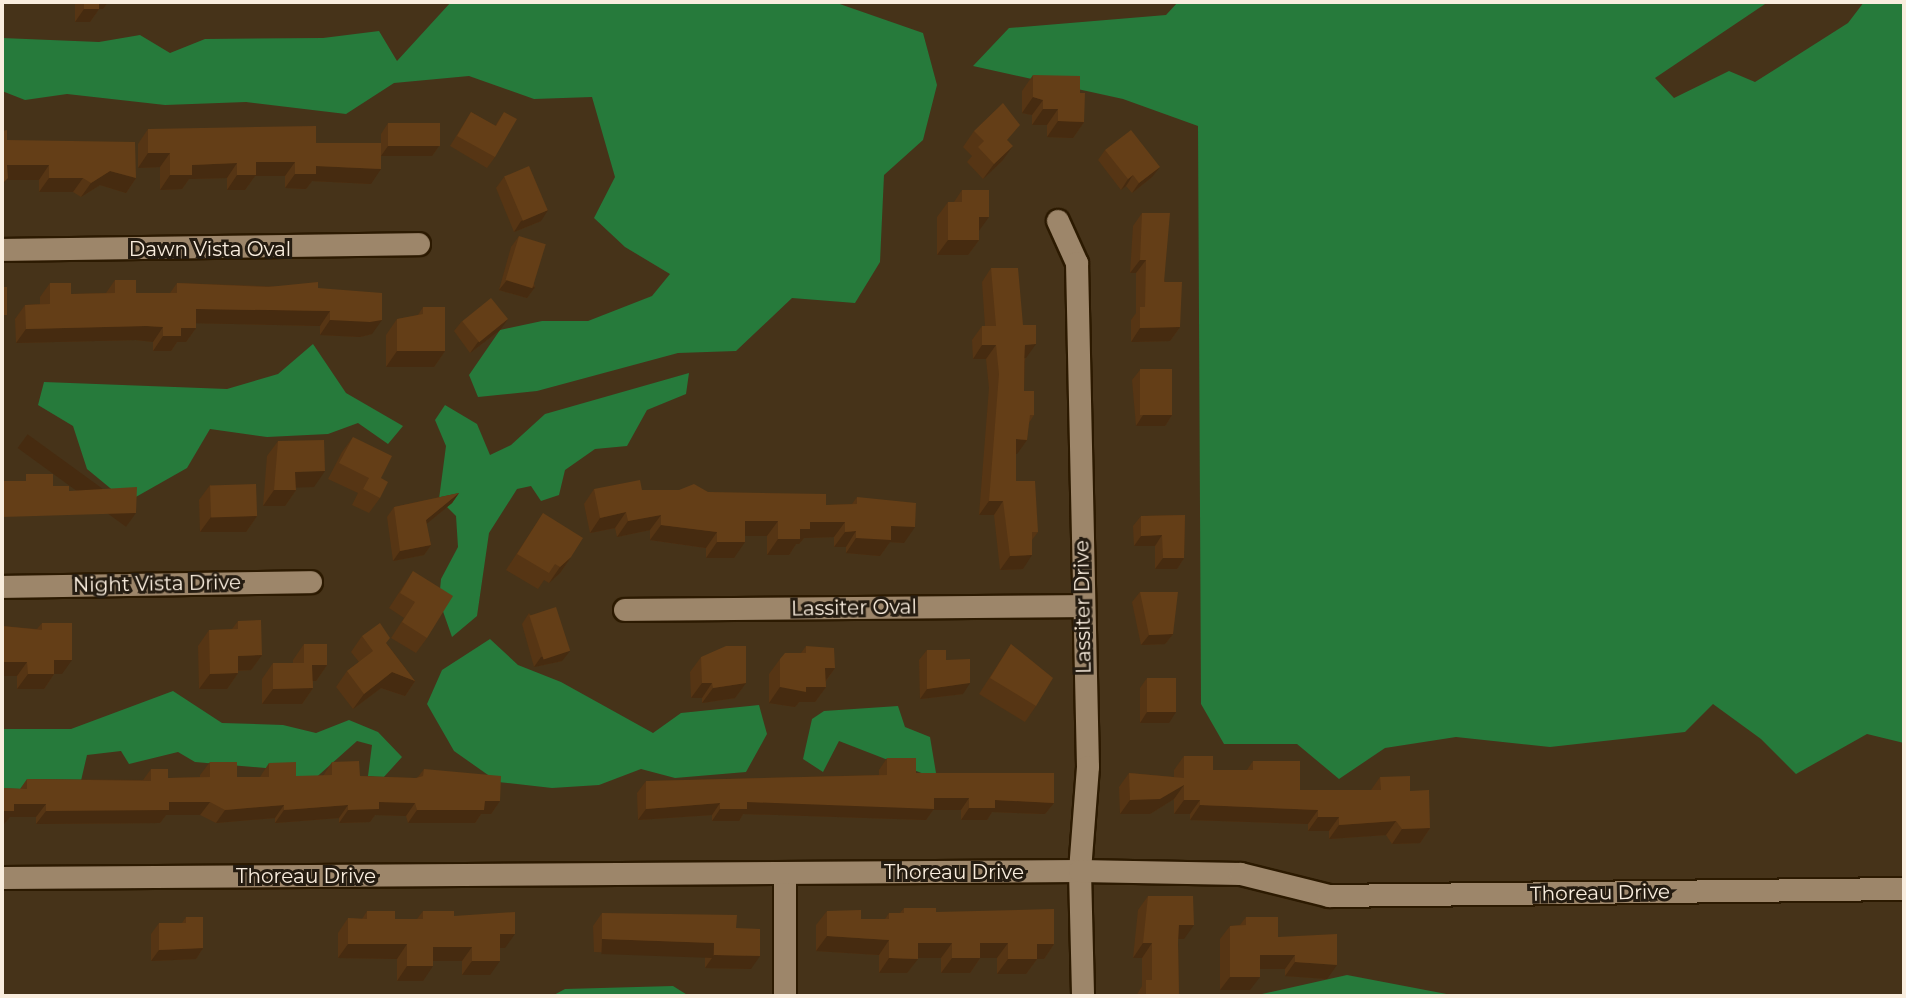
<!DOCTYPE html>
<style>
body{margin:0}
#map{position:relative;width:1906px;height:998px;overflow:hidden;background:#463319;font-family:Montserrat,sans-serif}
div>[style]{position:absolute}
.forest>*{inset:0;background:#267a3b}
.roads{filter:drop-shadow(2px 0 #2c1a01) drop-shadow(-2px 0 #2c1a01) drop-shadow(0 2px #2c1a01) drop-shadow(0 -2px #2c1a01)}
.minor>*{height:22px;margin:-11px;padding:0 11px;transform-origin:11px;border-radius:11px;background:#9d866a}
.wall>*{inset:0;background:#563514}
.shaded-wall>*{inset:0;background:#462b10;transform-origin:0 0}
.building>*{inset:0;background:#643e17;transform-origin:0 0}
span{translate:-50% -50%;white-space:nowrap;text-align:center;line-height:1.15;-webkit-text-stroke:6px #251c11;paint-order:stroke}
.street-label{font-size:20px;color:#f9edde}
.frame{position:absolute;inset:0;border:4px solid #f9edde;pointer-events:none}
</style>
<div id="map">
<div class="forest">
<div style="clip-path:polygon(451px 2px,834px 2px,923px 33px,937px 85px,923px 140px,884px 175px,880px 262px,855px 303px,792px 298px,736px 351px,678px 353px,537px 391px,478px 397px,469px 375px,500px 330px,542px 321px,588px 321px,652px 296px,670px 274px,625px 247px,594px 218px,615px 177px,592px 97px,534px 99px,469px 76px,394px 83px,346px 114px,246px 102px,165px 105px,67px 94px,25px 100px,2px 91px,2px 38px,99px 42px,140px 35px,170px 53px,205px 39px,323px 38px,379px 31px,397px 61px)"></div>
<div style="clip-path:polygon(1178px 2px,1768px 2px,1655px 78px,1674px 98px,1729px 71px,1755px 82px,1848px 23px,1864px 2px,1904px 2px,1904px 743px,1867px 734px,1796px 774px,1761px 739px,1713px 704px,1685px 732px,1550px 747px,1456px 737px,1385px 748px,1339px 779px,1297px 744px,1224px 744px,1201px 704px,1198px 126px,1123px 99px,973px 66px,1009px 28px,1166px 15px)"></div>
<div style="clip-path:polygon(313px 344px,346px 393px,403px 426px,388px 444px,358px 423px,328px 434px,267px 437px,210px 429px,187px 468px,127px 502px,87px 469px,73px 426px,38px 405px,44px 382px,227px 389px,278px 374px)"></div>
<div style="clip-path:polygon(689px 373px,686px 394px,647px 410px,627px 446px,595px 449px,565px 470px,559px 495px,541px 501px,531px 486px,517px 489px,489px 533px,477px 616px,452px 637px,439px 600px,441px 579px,458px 547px,456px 516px,439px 499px,446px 446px,435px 420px,445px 405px,477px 424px,490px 455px,511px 445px,545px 414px)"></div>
<div style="clip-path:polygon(490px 639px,518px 665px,561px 682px,653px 733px,681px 713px,759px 705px,767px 734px,746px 772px,675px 778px,641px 769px,599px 785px,552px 788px,498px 782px,454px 751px,427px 704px,442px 670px)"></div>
<div style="clip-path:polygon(173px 691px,222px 723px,283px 725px,316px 733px,349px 720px,378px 732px,402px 757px,383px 778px,368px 776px,372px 745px,357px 741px,311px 782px,277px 769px,195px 762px,178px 752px,129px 764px,121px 751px,87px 755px,80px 785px,2px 791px,2px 729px,71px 729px)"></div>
<div style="clip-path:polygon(898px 706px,905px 727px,930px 737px,937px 779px,839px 741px,823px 772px,803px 759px,812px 719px,824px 711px)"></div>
<div style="clip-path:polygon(1347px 975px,1457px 996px,1253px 996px)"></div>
<div style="clip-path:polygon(673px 986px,689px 996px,552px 996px,565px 989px)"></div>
</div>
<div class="roads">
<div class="minor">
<div style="left:1058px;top:221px;width:46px;rotate:65.7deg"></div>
<div style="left:1077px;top:263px;width:504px;rotate:88.75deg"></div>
<div style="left:1088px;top:767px;width:104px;rotate:94.4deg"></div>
<div style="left:1080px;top:871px;width:125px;rotate:88.6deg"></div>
<div style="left:2px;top:250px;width:417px;rotate:-0.8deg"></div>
<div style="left:2px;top:587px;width:309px;rotate:-0.9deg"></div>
<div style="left:625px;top:610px;width:458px;rotate:-0.5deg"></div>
<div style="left:785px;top:873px;width:123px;rotate:90deg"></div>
<div style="left:2px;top:878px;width:1078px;rotate:-0.37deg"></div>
<div style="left:1080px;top:871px;width:161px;rotate:1.1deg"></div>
<div style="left:1241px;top:874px;width:91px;rotate:14deg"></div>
<div style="left:1329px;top:896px;width:575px;rotate:-0.7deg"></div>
</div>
</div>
<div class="wall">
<div style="clip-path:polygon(75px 2px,108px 2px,103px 9px,99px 9px,90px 22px,75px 22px)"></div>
<div style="clip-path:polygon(1033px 75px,1080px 93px,1084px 122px,1073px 138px,1047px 137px,1047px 125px,1032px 125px,1032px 115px,1022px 113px,1022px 91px)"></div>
<div style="clip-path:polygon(471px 112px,495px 126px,504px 112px,495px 157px,487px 168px,450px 146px)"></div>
<div style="clip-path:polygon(388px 123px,439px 146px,432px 156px,381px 156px,371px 184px,312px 181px,306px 189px,285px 188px,285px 176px,255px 176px,245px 190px,227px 190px,227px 178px,189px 179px,182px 189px,160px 190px,160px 167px,138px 168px,138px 144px,148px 129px,316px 143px,381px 143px,381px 134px)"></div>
<div style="clip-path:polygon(974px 131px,1009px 141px,1002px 161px,983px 179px,967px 162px,972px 156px,963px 147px)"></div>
<div style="clip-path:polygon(7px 140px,136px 178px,126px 193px,100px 185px,81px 197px,73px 192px,39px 192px,39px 180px)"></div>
<div style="clip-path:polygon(1105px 150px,1152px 177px,1132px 193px,1126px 186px,1121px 190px,1098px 160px)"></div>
<div style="clip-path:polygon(504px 177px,541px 221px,514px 232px,496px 188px)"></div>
<div style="clip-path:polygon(962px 190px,979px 231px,979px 240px,968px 255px,937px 255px,937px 217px,948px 202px,954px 202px)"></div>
<div style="clip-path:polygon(1142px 213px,1180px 327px,1170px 341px,1131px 342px,1131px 320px,1136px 313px,1136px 273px,1130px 273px,1133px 226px)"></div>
<div style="clip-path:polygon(519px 236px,535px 287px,527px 298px,499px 290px,511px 247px)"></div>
<div style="clip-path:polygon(991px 268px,1026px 358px,1025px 359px,1024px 391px,1034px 415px,1029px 423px,1027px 440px,1016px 454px,1016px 481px,1038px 532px,1032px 540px,1023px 569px,1000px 570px,994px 515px,979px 515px,989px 388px,986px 359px,973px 359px,972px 340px,982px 326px,985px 326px,982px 282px)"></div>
<div style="clip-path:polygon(115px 280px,136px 293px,170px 293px,177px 283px,318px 288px,372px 334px,360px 337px,320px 335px,320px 326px,196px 323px,196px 328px,186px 342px,177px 342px,171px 351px,153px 351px,153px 342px,136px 340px,16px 343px,15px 319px,25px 305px,40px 304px,40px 297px,50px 283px,71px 294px,106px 293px)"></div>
<div style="clip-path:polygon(423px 307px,445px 351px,434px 367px,386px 367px,386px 335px,397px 319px,418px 315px)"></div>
<div style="clip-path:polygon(462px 321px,500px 330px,470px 353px,454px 331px)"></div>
<div style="clip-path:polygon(1140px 370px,1172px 415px,1165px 426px,1136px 426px,1132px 380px)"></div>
<div style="clip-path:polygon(353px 437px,381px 478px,380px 498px,369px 513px,352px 505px,358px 493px,328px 479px,342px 452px)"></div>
<div style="clip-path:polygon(278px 441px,314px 487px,296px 487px,296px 490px,285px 506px,263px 506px,267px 456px)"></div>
<div style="clip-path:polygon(210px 485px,257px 516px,246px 532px,200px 532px,199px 500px)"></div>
<div style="clip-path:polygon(594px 489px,708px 492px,826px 505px,852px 504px,857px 497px,904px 543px,890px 542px,880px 556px,846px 553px,846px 547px,834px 547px,834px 537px,804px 538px,799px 544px,796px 544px,789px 555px,767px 555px,767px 536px,745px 536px,734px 558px,706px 558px,706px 548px,650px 540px,650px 530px,617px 537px,615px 528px,590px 533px,584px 504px)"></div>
<div style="clip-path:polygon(459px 493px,452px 503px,426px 524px,431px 545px,424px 555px,393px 561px,387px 517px,394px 507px)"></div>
<div style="clip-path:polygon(543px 513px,571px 557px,560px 573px,549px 583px,544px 580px,538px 589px,506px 570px)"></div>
<div style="clip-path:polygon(1185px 515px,1184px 558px,1177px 569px,1155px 569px,1155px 546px,1134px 546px,1133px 526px,1141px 516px)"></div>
<div style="clip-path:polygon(413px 571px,427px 638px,416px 653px,391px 638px,404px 618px,389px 608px)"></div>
<div style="clip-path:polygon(1140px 592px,1173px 634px,1165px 644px,1141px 645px,1132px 602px)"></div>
<div style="clip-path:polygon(529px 613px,562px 661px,534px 667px,522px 624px)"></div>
<div style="clip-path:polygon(238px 621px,262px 655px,251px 670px,238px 671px,238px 673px,227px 689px,199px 689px,198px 646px,209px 630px,232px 629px)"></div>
<div style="clip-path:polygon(42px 623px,62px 674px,54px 674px,44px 689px,17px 689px,17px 676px,2px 676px,2px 626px,37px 629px)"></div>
<div style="clip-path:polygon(362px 636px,386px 643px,415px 681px,405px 696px,381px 688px,353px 709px,336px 687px,347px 671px,359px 662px,351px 652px)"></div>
<div style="clip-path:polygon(304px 644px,327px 665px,316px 681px,313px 681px,313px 688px,302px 704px,262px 704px,262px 679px,273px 663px,293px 663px,293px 660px)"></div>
<div style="clip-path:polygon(1011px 644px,1036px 706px,1025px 722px,979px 694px)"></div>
<div style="clip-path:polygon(806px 646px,835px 668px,826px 681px,826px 687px,815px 702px,799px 702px,795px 707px,769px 703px,769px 674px,780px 659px,801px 653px)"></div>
<div style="clip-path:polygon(927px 650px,946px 660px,963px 694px,920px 699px,919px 660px)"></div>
<div style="clip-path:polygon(701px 657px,746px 683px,735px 698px,702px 703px,702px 698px,691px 698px,690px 672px)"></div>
<div style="clip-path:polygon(1147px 678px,1169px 723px,1140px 723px,1140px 688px)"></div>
<div style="clip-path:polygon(1184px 756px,1213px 770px,1247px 770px,1253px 761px,1300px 790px,1371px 790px,1380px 777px,1410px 791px,1430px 828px,1420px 843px,1392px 844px,1386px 835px,1329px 839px,1329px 831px,1308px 831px,1308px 824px,1190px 820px,1190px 814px,1174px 814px,1174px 799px,1150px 814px,1120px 814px,1119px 787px,1129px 773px,1174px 777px,1174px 770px)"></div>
<div style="clip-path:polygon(887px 758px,916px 773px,1054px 803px,1045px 814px,992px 812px,987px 820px,961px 820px,961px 810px,933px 810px,926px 820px,743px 814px,739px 821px,712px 821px,712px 815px,638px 820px,637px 793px,646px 781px,879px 775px,879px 770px)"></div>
<div style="clip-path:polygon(210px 762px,237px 777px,260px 777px,269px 763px,296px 776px,323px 776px,332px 762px,360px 776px,416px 778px,418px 777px,424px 769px,500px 801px,491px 814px,481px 814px,475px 823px,408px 823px,406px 816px,375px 815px,370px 822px,339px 823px,339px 818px,275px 823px,275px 818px,216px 823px,200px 815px,166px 815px,160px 823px,36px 824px,36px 817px,10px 817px,4px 824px,2px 824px,2px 788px,20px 789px,27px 779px,143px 780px,151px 769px,168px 778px,200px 777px,200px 775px)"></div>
<div style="clip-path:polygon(1148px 896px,1184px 939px,1178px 939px,1179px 996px,1136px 996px,1142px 986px,1142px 958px,1133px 958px,1138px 910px)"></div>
<div style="clip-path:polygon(904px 908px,936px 912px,1054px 944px,1044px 959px,1037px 959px,1026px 974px,997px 974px,997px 958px,980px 958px,970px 973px,941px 973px,941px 958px,918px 958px,907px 973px,879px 973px,879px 955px,816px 951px,816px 925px,827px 911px,861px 919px,885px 919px,889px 913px,900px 913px)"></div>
<div style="clip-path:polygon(367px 911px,395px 919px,417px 919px,423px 911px,454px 916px,505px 948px,500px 948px,490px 975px,462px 975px,462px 961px,433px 961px,423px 981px,397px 981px,397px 959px,338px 958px,338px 933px,348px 918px,362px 919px)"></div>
<div style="clip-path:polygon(602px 913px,736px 928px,751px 969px,705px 968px,705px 956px,594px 952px,593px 926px)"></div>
<div style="clip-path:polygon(186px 917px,203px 948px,196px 959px,151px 961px,151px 934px,159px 923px,182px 923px)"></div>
<div style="clip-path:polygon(1246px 917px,1278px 937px,1327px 979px,1285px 976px,1285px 969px,1260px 969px,1250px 990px,1220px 990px,1220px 939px,1230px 926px,1240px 925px)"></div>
</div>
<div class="shaded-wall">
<div style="clip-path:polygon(95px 2px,108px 2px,103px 9px,90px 9px)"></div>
<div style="clip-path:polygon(882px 2px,927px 2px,881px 3px)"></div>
<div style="clip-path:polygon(84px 9px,99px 9px,90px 22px,75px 22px)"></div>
<div style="clip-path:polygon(1033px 97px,1043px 100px,1032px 115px,1022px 113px)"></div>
<div style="clip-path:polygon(1043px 109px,1058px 109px,1047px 125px,1032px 125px)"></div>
<div style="clip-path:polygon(1058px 121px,1084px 122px,1073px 138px,1047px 137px)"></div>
<div style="clip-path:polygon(388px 146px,439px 146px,432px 156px,381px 156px)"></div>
<div style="clip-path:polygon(1013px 146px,1002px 161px,983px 179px,994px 164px)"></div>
<div style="clip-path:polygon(148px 153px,170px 153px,160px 167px,138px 168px)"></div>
<div style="clip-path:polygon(256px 162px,295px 162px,285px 176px,255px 176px,245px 190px,227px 190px,237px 175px)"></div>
<div style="clip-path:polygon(237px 163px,227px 178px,189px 179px,182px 189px,160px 190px,170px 175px,192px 165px)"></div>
<div style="clip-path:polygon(7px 165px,49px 165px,39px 180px,6px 180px,2px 186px)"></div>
<div style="clip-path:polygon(316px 166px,381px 169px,371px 184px,312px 181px,306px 189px,285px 188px,295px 174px)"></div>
<div style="clip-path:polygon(1160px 167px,1152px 177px,1132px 193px,1139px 183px)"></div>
<div style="clip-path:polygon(110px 171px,136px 178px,126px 193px,100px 185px,81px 197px,91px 183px)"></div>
<div style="clip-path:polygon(1133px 175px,1126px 186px,1121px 190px,1128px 179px)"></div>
<div style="clip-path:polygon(49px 178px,83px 178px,73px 192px,39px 192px)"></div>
<div style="clip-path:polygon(548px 210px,541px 221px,514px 232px,521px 221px)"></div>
<div style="clip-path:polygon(979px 217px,989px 217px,978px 232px)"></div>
<div style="clip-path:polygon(948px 240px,979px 240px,968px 255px,937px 255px)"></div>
<div style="clip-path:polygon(1140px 260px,1146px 260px,1136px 273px,1130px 273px)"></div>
<div style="clip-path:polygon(507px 280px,535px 287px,527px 298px,499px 290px)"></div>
<div style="clip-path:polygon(196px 309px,330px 311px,320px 326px,186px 323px)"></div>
<div style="clip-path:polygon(508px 319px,500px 330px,470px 353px,478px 342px)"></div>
<div style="clip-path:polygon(330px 320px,382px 320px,372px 334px,360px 337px,320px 335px)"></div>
<div style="clip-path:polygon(146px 326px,163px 327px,153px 342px,136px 340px,16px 343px,26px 329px)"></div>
<div style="clip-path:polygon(1180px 327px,1170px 341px,1131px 342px,1140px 328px)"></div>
<div style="clip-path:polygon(181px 328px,196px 328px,186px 342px,177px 342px,171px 351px,153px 351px,163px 336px)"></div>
<div style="clip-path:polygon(1036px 344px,1026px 358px,1015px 359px,1025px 345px)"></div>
<div style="clip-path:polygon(982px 345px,996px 345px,986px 359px,973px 359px)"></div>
<div style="clip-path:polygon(397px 351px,445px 351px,434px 367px,386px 367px)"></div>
<div style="clip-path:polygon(1143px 415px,1172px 415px,1165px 426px,1136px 426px)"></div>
<div style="clip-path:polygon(1016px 439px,1027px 440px,1017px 454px,1006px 453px)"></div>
<div style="clip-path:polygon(325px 471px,314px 487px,284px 488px,295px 472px)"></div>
<div style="clip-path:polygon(274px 490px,296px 490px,285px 506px,263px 506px)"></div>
<div style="clip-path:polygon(459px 493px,452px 503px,419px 530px,426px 520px)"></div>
<div style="clip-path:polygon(989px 501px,1003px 501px,994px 515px,979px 515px)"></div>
<div style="clip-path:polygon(626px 512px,615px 528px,590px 533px,600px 518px)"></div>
<div style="left:136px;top:513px;width:17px;height:134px;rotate:126deg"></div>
<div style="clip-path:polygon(661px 515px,650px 530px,617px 537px,628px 521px)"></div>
<div style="clip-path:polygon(257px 516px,246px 532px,200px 532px,211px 517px)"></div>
<div style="clip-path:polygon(745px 521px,778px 521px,767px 536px,734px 536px)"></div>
<div style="clip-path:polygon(810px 522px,845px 522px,834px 537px,804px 538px,799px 544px,796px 544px,789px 555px,767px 555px,778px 539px,800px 529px)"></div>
<div style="clip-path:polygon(661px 525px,717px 532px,706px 548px,650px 540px)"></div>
<div style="clip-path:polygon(891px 526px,915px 527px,904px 543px,890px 542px,880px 556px,846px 553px,856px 538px)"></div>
<div style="clip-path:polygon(856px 531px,846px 547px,834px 547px,845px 532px)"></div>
<div style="clip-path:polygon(1162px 535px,1155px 546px,1134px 546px,1141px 536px)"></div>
<div style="clip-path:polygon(717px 542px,745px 542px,734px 558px,706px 558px)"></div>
<div style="clip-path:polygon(431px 545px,424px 555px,393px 561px,400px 551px)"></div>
<div style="clip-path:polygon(1032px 555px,1023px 569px,1000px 570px,1010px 556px)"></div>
<div style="clip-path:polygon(571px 557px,560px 573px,549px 583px,560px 567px)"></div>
<div style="clip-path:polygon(1163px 558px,1184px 558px,1177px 569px,1155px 569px)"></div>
<div style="clip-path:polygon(1173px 634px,1165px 644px,1141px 645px,1149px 635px)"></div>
<div style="clip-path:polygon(570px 651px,562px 661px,534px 667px,541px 657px)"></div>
<div style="clip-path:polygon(262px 655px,251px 670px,227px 671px,238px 656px)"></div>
<div style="clip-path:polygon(54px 660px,72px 660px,62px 674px,54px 674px,44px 689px,17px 689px,28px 674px)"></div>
<div style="clip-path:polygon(2px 662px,27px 662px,17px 676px,2px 676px)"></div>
<div style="clip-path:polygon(312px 665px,327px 665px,316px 681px,302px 681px)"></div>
<div style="clip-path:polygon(825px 668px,835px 668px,824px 683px)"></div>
<div style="clip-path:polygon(392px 672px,415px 681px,405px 696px,381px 688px,353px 709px,364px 694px)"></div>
<div style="clip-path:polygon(238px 673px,227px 689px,199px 689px,210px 674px)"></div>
<div style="clip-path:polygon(702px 683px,712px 683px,702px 698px,691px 698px)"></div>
<div style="clip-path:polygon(746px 683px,735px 698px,702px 703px,713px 688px)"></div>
<div style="clip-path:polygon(970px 683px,963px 694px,920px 699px,927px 689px)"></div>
<div style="clip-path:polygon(780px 687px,826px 687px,815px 702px,799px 702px,795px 707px,769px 703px)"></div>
<div style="clip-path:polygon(313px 688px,302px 704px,262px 704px,273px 689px)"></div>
<div style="clip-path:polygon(1147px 712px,1176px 712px,1169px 723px,1140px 723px)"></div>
<div style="clip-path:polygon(1184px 785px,1174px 799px,1150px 814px,1120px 814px,1130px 800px)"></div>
<div style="clip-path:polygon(934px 798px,969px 798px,961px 810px,933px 810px,926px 820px,743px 814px,739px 821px,712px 821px,720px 809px,747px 802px)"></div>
<div style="clip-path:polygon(995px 800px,1054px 803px,1045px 814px,992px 812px,987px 820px,961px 820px,969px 808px)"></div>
<div style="clip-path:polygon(1184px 800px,1200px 800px,1190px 814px,1174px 814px)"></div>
<div style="clip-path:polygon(485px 801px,500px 801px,491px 814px,481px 814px,475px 823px,408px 823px,417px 810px)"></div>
<div style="clip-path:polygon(169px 802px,210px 802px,200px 815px,166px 815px,160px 823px,36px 824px,46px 811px)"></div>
<div style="clip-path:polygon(379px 802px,415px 803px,406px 816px,375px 815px,370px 822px,339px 823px,348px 810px)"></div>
<div style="clip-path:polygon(720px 803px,712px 815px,638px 820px,646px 809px)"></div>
<div style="clip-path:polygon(14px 804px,46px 804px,36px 817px,10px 817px,4px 824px,2px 824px,2px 811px)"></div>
<div style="clip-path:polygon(284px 805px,275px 818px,216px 823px,225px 810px)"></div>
<div style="clip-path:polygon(348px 805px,339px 818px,275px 823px,284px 810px)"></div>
<div style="clip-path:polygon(1200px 805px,1318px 810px,1308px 824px,1190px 820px)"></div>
<div style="clip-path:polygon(1318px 817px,1339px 817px,1329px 831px,1308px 831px)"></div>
<div style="clip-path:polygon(1396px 821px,1386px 835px,1329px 839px,1339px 825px)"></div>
<div style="clip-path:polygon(1430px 828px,1420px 843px,1392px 844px,1402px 829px)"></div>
<div style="clip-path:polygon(1179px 925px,1194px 925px,1184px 939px,1169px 939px)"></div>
<div style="clip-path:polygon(500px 934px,515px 934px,505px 948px,490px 948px)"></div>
<div style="clip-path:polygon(827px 936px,889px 940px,879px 955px,816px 951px)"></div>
<div style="left:602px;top:939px;width:112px;height:15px;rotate:2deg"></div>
<div style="clip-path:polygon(918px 943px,952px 943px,941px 958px,907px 958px)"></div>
<div style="clip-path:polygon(980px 943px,1008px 943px,997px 958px,970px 958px)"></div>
<div style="clip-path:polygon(1143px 943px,1152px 943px,1142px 958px,1133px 958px)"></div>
<div style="clip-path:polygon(348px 944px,407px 944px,397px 959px,338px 958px)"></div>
<div style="clip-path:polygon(1037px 944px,1054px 944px,1044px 959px,1037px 959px,1026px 974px,997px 974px,1008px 959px)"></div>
<div style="clip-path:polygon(433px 947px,472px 947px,462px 961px,423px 961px)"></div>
<div style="clip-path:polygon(203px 948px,196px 959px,151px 961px,159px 950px)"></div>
<div style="clip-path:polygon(714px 955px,760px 956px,751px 969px,705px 968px)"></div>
<div style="clip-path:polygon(1260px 955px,1295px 955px,1285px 969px,1250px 969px)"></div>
<div style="clip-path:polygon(889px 958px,918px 959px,907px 973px,879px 973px)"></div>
<div style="clip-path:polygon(952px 958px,980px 958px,970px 973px,941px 973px)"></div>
<div style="clip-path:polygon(472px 961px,500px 961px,490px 975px,462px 975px)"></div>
<div style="clip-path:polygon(1295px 962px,1337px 965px,1327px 979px,1285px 976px)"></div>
<div style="clip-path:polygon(407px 966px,433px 966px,423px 981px,397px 981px)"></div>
<div style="clip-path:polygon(1230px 977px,1260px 977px,1250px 990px,1220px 990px)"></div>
</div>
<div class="building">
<div style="left:84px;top:2px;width:15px;height:7px"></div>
<div style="clip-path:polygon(1033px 75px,1080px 76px,1080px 93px,1085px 93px,1084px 122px,1058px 121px,1058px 109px,1043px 109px,1043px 100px,1033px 97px)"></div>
<div style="clip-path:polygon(1003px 103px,1020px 125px,1007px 140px,1013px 146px,994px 164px,978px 147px,984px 141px,974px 131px)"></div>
<div style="clip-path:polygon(471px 112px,496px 126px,504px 112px,517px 119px,495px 157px,457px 136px)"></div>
<div style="left:388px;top:123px;width:52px;height:23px"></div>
<div style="clip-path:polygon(316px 126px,316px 143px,381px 143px,381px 169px,316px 166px,316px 174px,295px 174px,295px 162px,256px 162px,256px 175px,237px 175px,237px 163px,192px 165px,192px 175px,170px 175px,170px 153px,148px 153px,148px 129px)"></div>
<div style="clip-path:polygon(7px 130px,7px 140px,135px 142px,136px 178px,110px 171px,91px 183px,83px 178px,49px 178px,49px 165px,7px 165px,8px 178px,2px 184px,2px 131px)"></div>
<div style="clip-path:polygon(1131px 130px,1160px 167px,1139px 183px,1133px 175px,1128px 179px,1105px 150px)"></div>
<div style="left:529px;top:166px;width:48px;height:27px;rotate:67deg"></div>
<div style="clip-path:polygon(962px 190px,989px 190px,989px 217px,979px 217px,979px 240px,948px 240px,948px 202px,962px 202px)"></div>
<div style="clip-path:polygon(1142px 213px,1170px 213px,1164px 282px,1182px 282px,1180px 327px,1140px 328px,1140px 307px,1145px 307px,1146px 260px,1140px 260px)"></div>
<div style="left:519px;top:236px;width:28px;height:46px;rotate:17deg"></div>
<div style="clip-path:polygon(991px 268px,1018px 268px,1023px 325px,1036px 325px,1036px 344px,1025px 345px,1024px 364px,1024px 391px,1034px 391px,1034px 415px,1030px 415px,1027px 440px,1016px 439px,1016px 481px,1035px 481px,1038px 532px,1032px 532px,1032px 555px,1010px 556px,1003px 501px,989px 501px,999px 374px,996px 345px,982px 345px,982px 326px,996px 326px)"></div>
<div style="clip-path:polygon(115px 280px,136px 280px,136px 293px,177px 293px,177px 283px,268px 287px,318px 282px,318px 288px,382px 293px,382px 320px,370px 322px,330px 320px,330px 311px,196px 309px,196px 328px,181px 328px,181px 336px,163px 336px,163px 327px,146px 326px,26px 329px,25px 305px,50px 304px,50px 283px,71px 283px,71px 294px,115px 293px)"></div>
<div style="left:2px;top:287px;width:5px;height:28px"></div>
<div style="left:491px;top:298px;width:27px;height:37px;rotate:51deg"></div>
<div style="clip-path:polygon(423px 307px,445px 307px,445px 351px,397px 351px,397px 319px,423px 314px)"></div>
<div style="left:1172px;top:369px;width:46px;height:32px;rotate:90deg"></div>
<div style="clip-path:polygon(353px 437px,392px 456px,381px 478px,388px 482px,380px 498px,363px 489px,369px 478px,339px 463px)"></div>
<div style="clip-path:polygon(324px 440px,325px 471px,295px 472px,296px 490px,274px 490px,278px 441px)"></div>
<div style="clip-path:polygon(26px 474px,53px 474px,53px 486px,69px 486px,69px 491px,137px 487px,136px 513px,2px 517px,2px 481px,26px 481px)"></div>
<div style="clip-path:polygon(640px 480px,642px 490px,679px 490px,694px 484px,708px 492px,826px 494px,826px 505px,857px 504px,857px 497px,916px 503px,915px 527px,891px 526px,891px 540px,856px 538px,856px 531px,845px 532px,845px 522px,810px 522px,810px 529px,800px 529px,800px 539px,778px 539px,778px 521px,745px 521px,745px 542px,717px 542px,717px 532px,661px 525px,661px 515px,628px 521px,626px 512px,600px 518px,594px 489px)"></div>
<div style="left:256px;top:484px;width:32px;height:46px;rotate:88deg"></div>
<div style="clip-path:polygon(459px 493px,426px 520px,431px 545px,400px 551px,394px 507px)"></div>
<div style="clip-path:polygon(543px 513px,583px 538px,571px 557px,560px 567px,555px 564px,549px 573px,517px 554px)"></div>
<div style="clip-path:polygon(1185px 515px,1184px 558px,1163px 558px,1162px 535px,1141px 536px,1141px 516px)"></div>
<div style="clip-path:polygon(413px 571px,453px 596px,427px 638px,402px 622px,415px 602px,400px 593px)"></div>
<div style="clip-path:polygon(1140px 592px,1178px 592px,1173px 634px,1149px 635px)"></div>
<div style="left:556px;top:607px;width:46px;height:28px;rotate:72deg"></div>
<div style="clip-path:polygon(261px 620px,262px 655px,238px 656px,238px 673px,210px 674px,209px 630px,238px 629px,238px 621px)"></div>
<div style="clip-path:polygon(42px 623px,72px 623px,72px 660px,54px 660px,54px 674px,28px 674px,27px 662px,2px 662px,2px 626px,42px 630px)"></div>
<div style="clip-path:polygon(380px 623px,390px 638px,386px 643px,415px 681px,392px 672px,364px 694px,347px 671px,373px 651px,362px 636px)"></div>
<div style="clip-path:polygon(304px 644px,327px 644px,327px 665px,312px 665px,313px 688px,273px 689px,273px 663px,304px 663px)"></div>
<div style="clip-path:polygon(1011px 644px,1053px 678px,1036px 706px,990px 678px)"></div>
<div style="clip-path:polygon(726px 646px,746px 646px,746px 683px,713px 688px,712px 683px,702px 683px,701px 657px)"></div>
<div style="clip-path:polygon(806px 646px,834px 648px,835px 668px,825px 668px,826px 687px,806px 687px,806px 692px,780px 687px,780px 659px,785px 653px,806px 653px)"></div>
<div style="clip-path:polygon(927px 650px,946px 650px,946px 660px,970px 659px,970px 683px,927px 689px)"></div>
<div style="left:1147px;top:678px;width:29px;height:34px"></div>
<div style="clip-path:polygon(1184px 756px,1213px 756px,1213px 770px,1253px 770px,1253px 761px,1300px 761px,1300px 790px,1381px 790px,1380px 777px,1410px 776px,1410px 791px,1429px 790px,1430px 828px,1402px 829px,1396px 821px,1339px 825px,1339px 817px,1318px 817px,1318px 810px,1200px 805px,1200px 800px,1184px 800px,1184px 785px,1160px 799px,1130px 800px,1129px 773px,1184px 778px)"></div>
<div style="clip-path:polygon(887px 758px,916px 758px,916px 773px,1054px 773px,1054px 803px,995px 800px,995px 808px,969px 808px,969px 798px,934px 798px,934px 809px,747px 802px,747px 809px,720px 809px,720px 803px,646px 809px,646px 781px,887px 775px)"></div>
<div style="clip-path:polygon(359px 761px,360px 776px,416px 778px,423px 776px,424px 769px,501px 776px,500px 801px,485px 801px,484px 810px,417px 810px,415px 803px,379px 802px,379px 809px,348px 810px,348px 805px,284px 810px,284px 805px,225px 810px,210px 802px,169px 802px,169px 810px,46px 811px,46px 804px,14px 804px,14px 811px,2px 811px,2px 788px,27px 789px,27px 779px,151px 781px,151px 769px,168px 769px,168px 778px,210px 777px,210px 762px,237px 762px,237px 777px,269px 777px,269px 763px,296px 762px,296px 776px,332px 775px,332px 762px)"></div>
<div style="clip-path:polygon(1148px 896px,1193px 896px,1194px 925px,1179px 925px,1178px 943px,1179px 996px,1146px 996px,1146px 980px,1152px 980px,1152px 943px,1143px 943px)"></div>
<div style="clip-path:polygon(904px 908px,936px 908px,936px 912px,1054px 909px,1054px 944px,1037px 944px,1037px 959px,1008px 959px,1008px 943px,980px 943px,980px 958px,952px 958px,952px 943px,918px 943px,918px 959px,889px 958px,889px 940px,827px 936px,827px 911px,861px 910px,861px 919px,889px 919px,889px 913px,904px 913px)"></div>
<div style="clip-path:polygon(367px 911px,395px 911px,395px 919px,423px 919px,423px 911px,454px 911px,454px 916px,515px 912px,515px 934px,500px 934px,500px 961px,472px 961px,472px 947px,433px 947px,433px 966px,407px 966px,407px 944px,348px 944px,348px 918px,367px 919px)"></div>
<div style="clip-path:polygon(602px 913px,737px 915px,736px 928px,760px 929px,760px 956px,714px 955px,714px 943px,602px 939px)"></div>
<div style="clip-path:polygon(186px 917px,203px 917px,203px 948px,159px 950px,159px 923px,186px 923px)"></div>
<div style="clip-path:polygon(1246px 917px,1278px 917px,1278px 937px,1337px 934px,1337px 965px,1295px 962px,1295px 955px,1260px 955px,1260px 977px,1230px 977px,1230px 926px,1246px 925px)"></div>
</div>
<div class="street-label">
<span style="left:210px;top:249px">Dawn Vista Oval</span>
<span style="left:157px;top:584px;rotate:-1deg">Night Vista Drive</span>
<span style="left:1083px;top:607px;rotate:-91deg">Lassiter Drive</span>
<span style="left:854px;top:608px;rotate:-1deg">Lassiter Oval</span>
<span style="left:954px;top:872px">Thoreau Drive</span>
<span style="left:306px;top:876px">Thoreau Drive</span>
<span style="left:1600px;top:893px;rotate:-1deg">Thoreau Drive</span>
</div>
<div class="frame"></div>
</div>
